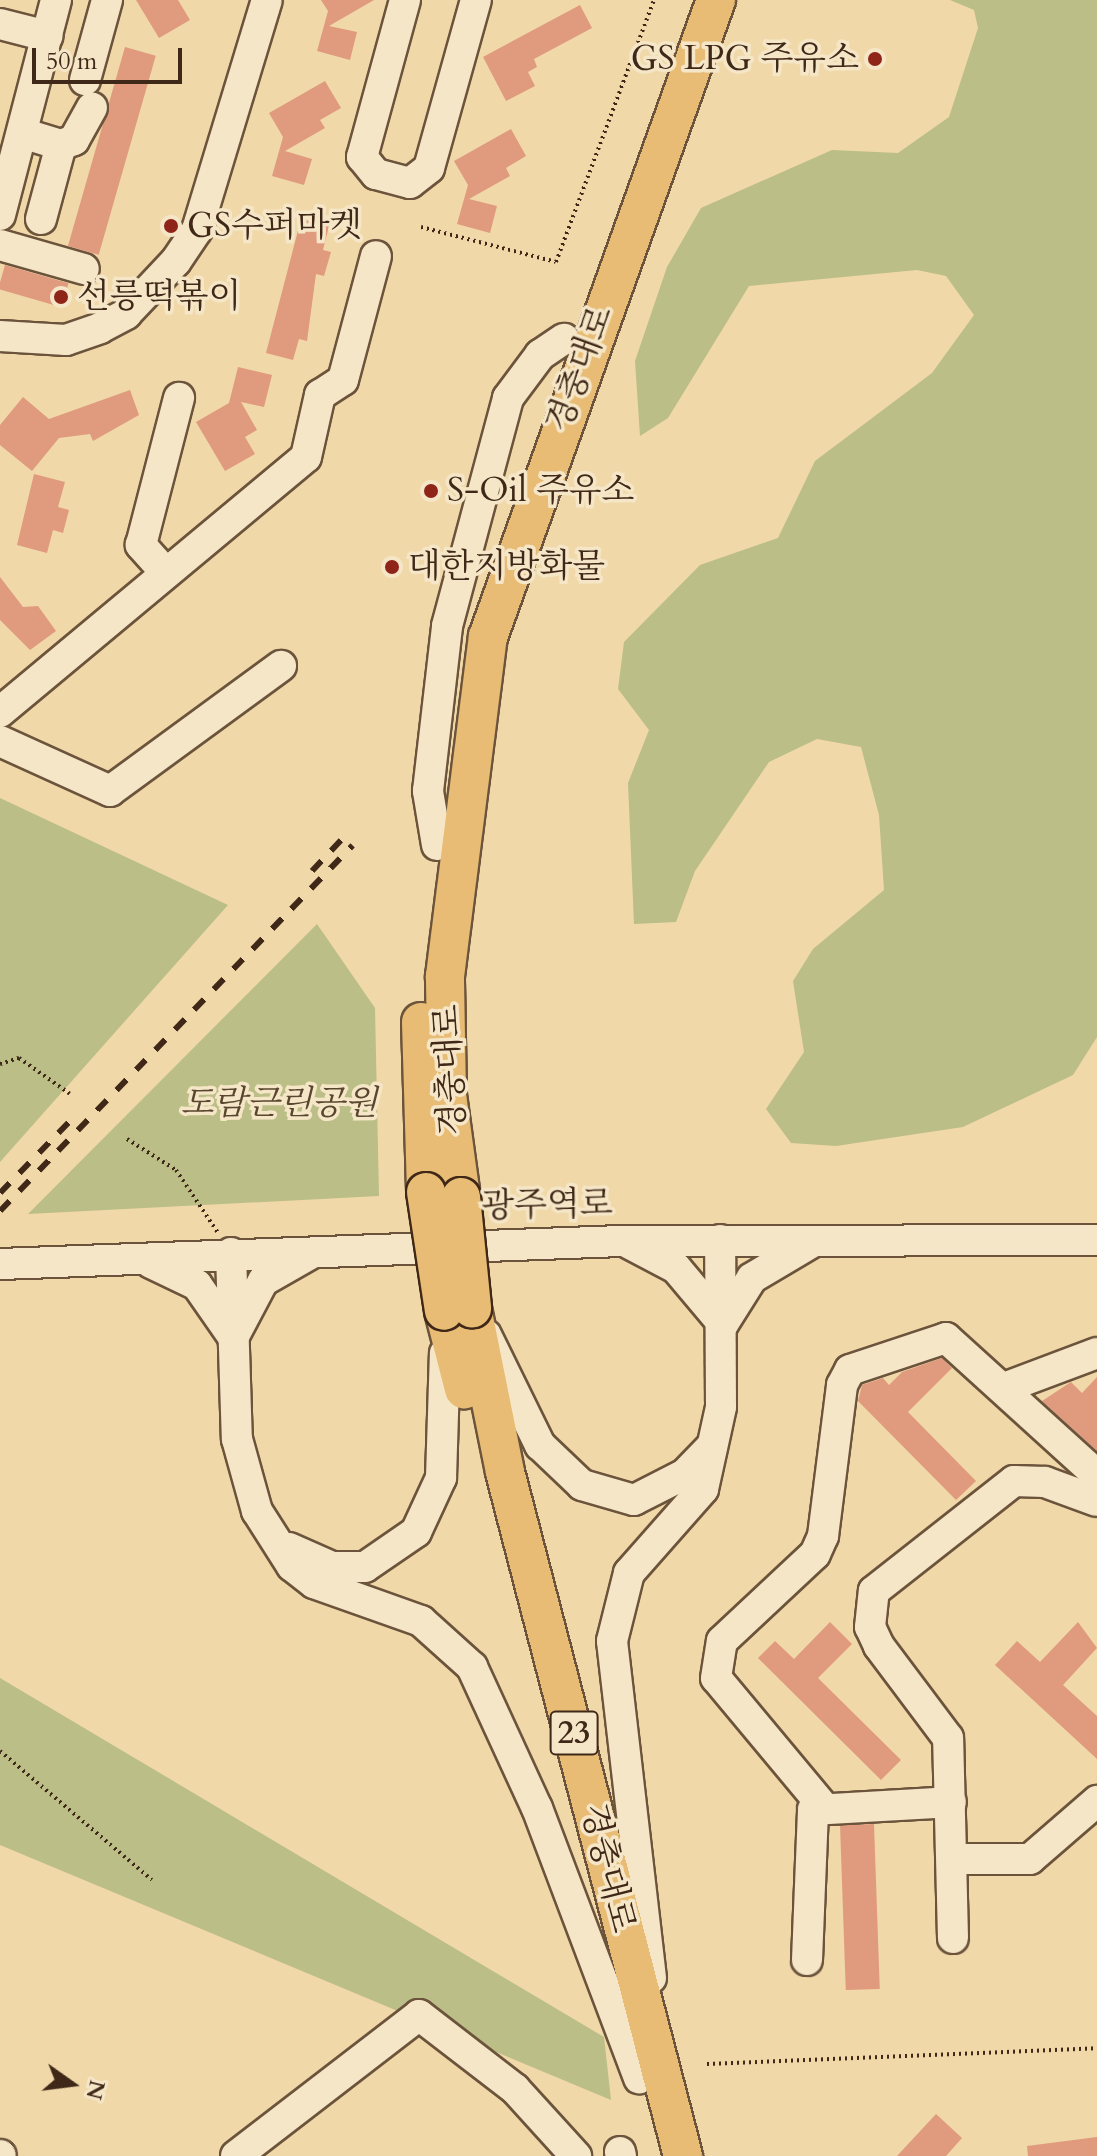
<!DOCTYPE html>
<meta charset="utf-8">
<style>
body{margin:0}
#map{position:relative;width:1097px;height:2156px;overflow:hidden;background:#f0d8a9;font-family:Cardo,"Noto Serif KR",serif}
div>[style]{position:absolute}
.green>*{inset:0;background:#bbbe87}
.building>*{inset:0;background:#e09a7e;transform-origin:0 0}
.path>*{height:4px;margin-top:-2px;transform-origin:0;background:repeating-linear-gradient(90deg,#402818 0 2px,transparent 0 6px)}
.roads{filter:drop-shadow(2px 0 #6c543c) drop-shadow(-2px 0 #6c543c) drop-shadow(0 2px #6c543c) drop-shadow(0 -2px #6c543c)}
.minor>*{height:30px;margin:-15px;padding:0 15px;transform-origin:15px;border-radius:15px;background:#f5e6c7}
.major>*{height:38px;margin:-19px;padding:0 19px;transform-origin:19px;border-radius:19px;background:#e8bc74}
.rail>*{height:6px;margin-top:-3px;transform-origin:0;background:repeating-linear-gradient(90deg,#402818 0 14px,transparent 0 28px)}
.bridges{filter:drop-shadow(2px 0 #402818) drop-shadow(-2px 0 #402818) drop-shadow(0 2px #402818) drop-shadow(0 -2px #402818)}
.major-bridge>*{height:38px;margin:-19px;padding:0 19px;transform-origin:19px;border-radius:19px;background:#e8bc74}
.dots>*{width:22px;height:22px;translate:-50% -50%;box-sizing:border-box;border:4px solid #f5e6c7;border-radius:50%}
span{translate:-50% -50%;white-space:nowrap;text-align:center;line-height:1.15;-webkit-text-stroke:7px #f5e6c7;paint-order:stroke}
.shield-label span{padding:2px 6px;background:#f5e6c7;border:2px solid;border-radius:6px;-webkit-text-stroke-width:0}
.shield-label{font-size:32px;color:#402818;font-weight:700}
.poi-label{font-size:34px;color:#402818}
.right{translate:-100% -50%;text-align:right}
.left{translate:0 -50%;text-align:left}
.street-label{font-size:34px;color:#402818}
.park-label{font-size:34px;color:#59462e;font-style:italic}
.north{position:absolute;left:32px;top:2044px;width:80px;height:80px;-webkit-text-stroke:6px #f5e6c7;paint-order:stroke;rotate:104deg;font-size:22px;font-weight:700;line-height:32px;text-align:center;color:#402818}
.north::after{content:'';display:block;margin:auto;width:28px;height:36px;background:#402818;clip-path:polygon(50% 0,100% 100%,50% 72%,0 100%)}
.scale{position:absolute;left:32px;top:48px;width:150px;height:36px;box-sizing:border-box;border:4px solid #402818;border-top:0;padding-left:10px;font-size:24px;line-height:28px;white-space:nowrap;color:#402818;-webkit-text-stroke:6px #f5e6c7;paint-order:stroke}
</style>
<div id="map">
<div class="green">
<div style="clip-path:polygon(950px 0,1097px 0,1097px 1037px,1073px 1075px,963px 1127px,836px 1146px,791px 1143px,766px 1109px,804px 1052px,793px 981px,813px 949px,884px 890px,879px 815px,861px 747px,817px 739px,769px 762px,695px 871px,676px 922px,634px 924px,628px 783px,649px 730px,618px 689px,624px 642px,700px 565px,778px 538px,815px 461px,932px 373px,974px 315px,946px 276px,917px 270px,749px 286px,668px 418px,640px 436px,635px 361px,667px 267px,701px 208px,832px 150px,898px 153px,949px 117px,978px 28px,974px 10px)"></div>
<div style="clip-path:polygon(0 798px,228px 905px,0 1162px)"></div>
<div style="clip-path:polygon(317px 924px,375px 1008px,379px 1196px,28px 1214px)"></div>
<div style="clip-path:polygon(0 1678px,604px 2037px,611px 2100px,0 1845px)"></div>
</div>
<div class="building">
<div style="clip-path:polygon(136px 0,178px 0,190px 20px,159px 38px)"></div>
<div style="clip-path:polygon(321px 0,374px 0,329px 26px,357px 32px,350px 60px,317px 51px,328px 11px)"></div>
<div style="clip-path:polygon(580px 5px,592px 28px,534px 59px,537px 67px,528px 72px,535px 86px,506px 101px,483px 57px)"></div>
<div style="left:125px;top:47px;width:32px;height:207px;rotate:16deg"></div>
<div style="clip-path:polygon(325px 81px,341px 108px,320px 120px,325px 128px,285px 151px,312px 159px,304px 185px,272px 176px,283px 137px,269px 113px)"></div>
<div style="clip-path:polygon(511px 129px,526px 156px,506px 168px,510px 176px,469px 199px,497px 206px,490px 233px,457px 224px,468px 185px,454px 161px)"></div>
<div style="clip-path:polygon(301px 219px,329px 226px,323px 250px,331px 252px,324px 276px,316px 274px,307px 341px,299px 339px,293px 360px,266px 353px)"></div>
<div style="left:5px;top:265px;width:66px;height:25px;rotate:16deg"></div>
<div style="clip-path:polygon(238px 367px,272px 375px,264px 407px,241px 402px,257px 430px,245px 437px,255px 454px,225px 471px,196px 422px,229px 403px)"></div>
<div style="clip-path:polygon(130px 390px,139px 415px,93px 441px,90px 434px,59px 438px,32px 471px,0 445px,0 425px,23px 397px,49px 419px)"></div>
<div style="clip-path:polygon(34px 474px,65px 482px,58px 507px,69px 510px,63px 533px,53px 530px,47px 553px,17px 545px)"></div>
<div style="clip-path:polygon(0 577px,23px 607px,38px 606px,56px 631px,30px 650px,0 620px)"></div>
<div style="clip-path:polygon(942px 1358px,952px 1368px,908px 1412px,976px 1481px,956px 1500px,858px 1401px,862px 1385px,883px 1378px,889px 1385px,902px 1372px)"></div>
<div style="clip-path:polygon(1097px 1377px,1097px 1451px,1042px 1401px,1071px 1382px,1082px 1393px)"></div>
<div style="clip-path:polygon(830px 1622px,852px 1644px,818px 1678px,901px 1760px,881px 1780px,758px 1658px,775px 1641px,794px 1659px)"></div>
<div style="clip-path:polygon(1078px 1622px,1097px 1648px,1063px 1685px,1097px 1716px,1097px 1759px,995px 1665px,1017px 1641px,1040px 1662px)"></div>
<div style="left:874px;top:1824px;width:165px;height:34px;rotate:88deg"></div>
<div style="clip-path:polygon(936px 2114px,962px 2138px,946px 2156px,897px 2156px)"></div>
<div style="clip-path:polygon(1097px 2137px,1097px 2156px,1028px 2156px,1027px 2146px)"></div>
</div>
<div class="path">
<div style="left:421px;top:227px;width:139px;rotate:14.5deg"></div>
<div style="left:556px;top:262px;width:280px;rotate:-69.5deg"></div>
<div style="left:0;top:1064px;width:20px;rotate:-18deg"></div>
<div style="left:19px;top:1058px;width:62px;rotate:35.2deg"></div>
<div style="left:127px;top:1139px;width:58px;rotate:32.3deg"></div>
<div style="left:176px;top:1170px;width:76px;rotate:56.3deg"></div>
<div style="left:0;top:1751px;width:199px;rotate:40.3deg"></div>
<div style="left:707px;top:2064px;width:390px;rotate:-2.3deg"></div>
</div>
<div class="roads">
<div class="minor">
<div style="left:405px;top:0;width:163px;rotate:105.3deg"></div>
<div style="left:362px;top:157px;width:22px;rotate:51deg"></div>
<div style="left:376px;top:174px;width:35px;rotate:15deg"></div>
<div style="left:410px;top:183px;width:24px;rotate:-38deg"></div>
<div style="left:429px;top:168px;width:174px;rotate:-74.4deg"></div>
<div style="left:0;top:24px;width:49px;rotate:14.3deg"></div>
<div style="left:85px;top:80px;width:83px;rotate:-74.6deg"></div>
<div style="left:22px;top:133px;width:41px;rotate:17.1deg"></div>
<div style="left:61px;top:145px;width:14px;rotate:-21deg"></div>
<div style="left:74px;top:140px;width:37px;rotate:-61deg"></div>
<div style="left:0;top:215px;width:222px;rotate:-75.4deg"></div>
<div style="left:41px;top:219px;width:77px;rotate:-74.9deg"></div>
<div style="left:0;top:245px;width:87px;rotate:15.9deg"></div>
<div style="left:0;top:336px;width:66px;rotate:3.5deg"></div>
<div style="left:66px;top:340px;width:36px;rotate:-19deg"></div>
<div style="left:100px;top:328px;width:30px;rotate:-28deg"></div>
<div style="left:126px;top:314px;width:73px;rotate:-46.7deg"></div>
<div style="left:176px;top:261px;width:37px;rotate:-56deg"></div>
<div style="left:197px;top:230px;width:240px;rotate:-73.1deg"></div>
<div style="left:166px;top:573px;width:38px;rotate:-132deg"></div>
<div style="left:141px;top:545px;width:152px;rotate:-75.5deg"></div>
<div style="left:0;top:712px;width:398px;rotate:-39.8deg"></div>
<div style="left:306px;top:457px;width:64px;rotate:-77.3deg"></div>
<div style="left:320px;top:395px;width:27px;rotate:-33deg"></div>
<div style="left:343px;top:380px;width:128px;rotate:-75.1deg"></div>
<div style="left:0;top:741px;width:121px;rotate:24.4deg"></div>
<div style="left:110px;top:791px;width:212px;rotate:-36.2deg"></div>
<div style="left:437px;top:845px;width:55px;rotate:-99.5deg"></div>
<div style="left:428px;top:791px;width:166px;rotate:-83.4deg"></div>
<div style="left:447px;top:626px;width:236px;rotate:-75deg"></div>
<div style="left:508px;top:398px;width:54px;rotate:-53.3deg"></div>
<div style="left:540px;top:355px;width:29px;rotate:-34deg"></div>
<div style="left:630px;top:1244px;width:52px;rotate:27.6deg"></div>
<div style="left:676px;top:1268px;width:73px;rotate:50deg"></div>
<div style="left:231px;top:1253px;width:186px;rotate:88.2deg"></div>
<div style="left:237px;top:1439px;width:75px;rotate:74.5deg"></div>
<div style="left:257px;top:1511px;width:65px;rotate:57.5deg"></div>
<div style="left:292px;top:1566px;width:28px;rotate:38deg"></div>
<div style="left:314px;top:1583px;width:114px;rotate:19.6deg"></div>
<div style="left:421px;top:1621px;width:69px;rotate:42deg"></div>
<div style="left:472px;top:1667px;width:155px;rotate:65.3deg"></div>
<div style="left:537px;top:1808px;width:289px;rotate:69.3deg"></div>
<div style="left:151px;top:1263px;width:51px;rotate:25.6deg"></div>
<div style="left:197px;top:1285px;width:60px;rotate:55.2deg"></div>
<div style="left:0;top:1264px;width:621px;rotate:-2.12deg"></div>
<div style="left:621px;top:1241px;width:476px;rotate:-0.1deg"></div>
<div style="left:723px;top:1324px;width:54px;rotate:-57.8deg"></div>
<div style="left:752px;top:1278px;width:69px;rotate:-30.7deg"></div>
<div style="left:235px;top:1334px;width:60px;rotate:-62.2deg"></div>
<div style="left:263px;top:1281px;width:56px;rotate:-29.7deg"></div>
<div style="left:486px;top:1335px;width:123px;rotate:63.9deg"></div>
<div style="left:540px;top:1445px;width:58px;rotate:43.6deg"></div>
<div style="left:582px;top:1485px;width:54px;rotate:16.1deg"></div>
<div style="left:634px;top:1500px;width:57px;rotate:-27deg"></div>
<div style="left:685px;top:1474px;width:39px;rotate:-46deg"></div>
<div style="left:1004px;top:1388px;width:99px;rotate:-20.6deg"></div>
<div style="left:289px;top:1548px;width:47px;rotate:23.8deg"></div>
<div style="left:332px;top:1567px;width:33px"></div>
<div style="left:365px;top:1567px;width:62px;rotate:-34.5deg"></div>
<div style="left:416px;top:1532px;width:60px;rotate:-65.2deg"></div>
<div style="left:441px;top:1478px;width:125px;rotate:-88.2deg"></div>
<div style="left:822px;top:1805px;width:165px;rotate:-129.8deg"></div>
<div style="left:716px;top:1678px;width:37px;rotate:-81deg"></div>
<div style="left:722px;top:1641px;width:127px;rotate:-43.1deg"></div>
<div style="left:815px;top:1554px;width:20px;rotate:-66deg"></div>
<div style="left:823px;top:1536px;width:152px;rotate:-82.8deg"></div>
<div style="left:842px;top:1385px;width:17px;rotate:-62deg"></div>
<div style="left:850px;top:1370px;width:101px;rotate:-18.4deg"></div>
<div style="left:946px;top:1338px;width:204px;rotate:42.2deg"></div>
<div style="left:952px;top:1859px;width:78px"></div>
<div style="left:1030px;top:1859px;width:89px;rotate:-40.9deg"></div>
<div style="left:953px;top:1938px;width:200px;rotate:-91.4deg"></div>
<div style="left:948px;top:1738px;width:115px;rotate:-126.9deg"></div>
<div style="left:879px;top:1646px;width:21px;rotate:-115deg"></div>
<div style="left:870px;top:1627px;width:36px;rotate:-84deg"></div>
<div style="left:874px;top:1591px;width:178px;rotate:-38.2deg"></div>
<div style="left:1014px;top:1481px;width:31px;rotate:2deg"></div>
<div style="left:1045px;top:1482px;width:55px;rotate:20.1deg"></div>
<div style="left:807px;top:1960px;width:150px;rotate:-87.7deg"></div>
<div style="left:813px;top:1810px;width:138px;rotate:-3.3deg"></div>
<div style="left:651px;top:1978px;width:339px;rotate:-96.6deg"></div>
<div style="left:612px;top:1641px;width:70px;rotate:-76deg"></div>
<div style="left:629px;top:1573px;width:112px;rotate:-48.6deg"></div>
<div style="left:703px;top:1489px;width:84px;rotate:-77.6deg"></div>
<div style="left:721px;top:1407px;width:167px;rotate:-90.3deg"></div>
<div style="left:620px;top:2152px;width:4px;rotate:76deg"></div>
<div style="left:0;top:2155px;width:1px;rotate:45deg"></div>
<div style="left:236px;top:2156px;width:231px;rotate:-37.6deg"></div>
<div style="left:419px;top:2015px;width:121px;rotate:37.6deg"></div>
<div style="left:515px;top:2089px;width:91px;rotate:47.7deg"></div>
</div>
<div class="major">
<div style="left:421px;top:1022px;width:170px;rotate:88.3deg"></div>
<div style="left:461px;top:1197px;width:103px;rotate:-97.8deg"></div>
<div style="left:447px;top:1095px;width:119px;rotate:-91deg"></div>
<div style="left:445px;top:976px;width:342px;rotate:-82.8deg"></div>
<div style="left:488px;top:637px;width:677px;rotate:-70.31deg"></div>
<div style="left:472px;top:1308px;width:167px;rotate:78.6deg"></div>
<div style="left:505px;top:1472px;width:707px;rotate:75.41deg"></div>
<div style="left:444px;top:1311px;width:81px;rotate:75.6deg"></div>
</div>
</div>
<div class="rail">
<div style="left:312px;top:871px;width:48px;rotate:-46.7deg"></div>
<div style="left:0;top:1193px;width:105px;rotate:-45.8deg"></div>
<div style="left:0;top:1211px;width:508px;rotate:-46.04deg"></div>
</div>
<div class="bridges">
<div class="major-bridge">
<div style="left:426px;top:1192px;width:120px;rotate:81.4deg"></div>
<div style="left:461px;top:1197px;width:112px;rotate:84.3deg"></div>
</div>
</div>
<div class="dots">
<div style="left:875px;top:59px;background:#8f2418"></div>
<div style="left:171px;top:226px;background:#8f2418"></div>
<div style="left:61px;top:297px;background:#8f2418"></div>
<div style="left:431px;top:491px;background:#8f2418"></div>
<div style="left:392px;top:567px;background:#8f2418"></div>
</div>
<div class="shield-label">
<span style="left:574px;top:1733px">23</span>
</div>
<div class="poi-label">
<span class="right" style="left:859px;top:59px">GS LPG 주유소</span>
<span class="left" style="left:187px;top:226px">GS수퍼마켓</span>
<span class="left" style="left:77px;top:297px">선릉떡볶이</span>
<span class="left" style="left:447px;top:491px">S-Oil 주유소</span>
<span class="left" style="left:408px;top:567px">대한지방화물</span>
</div>
<div class="street-label">
<span style="left:580px;top:369px;rotate:-70deg">경충대로</span>
<span style="left:450px;top:1070px;rotate:-93deg">경충대로</span>
<span style="left:547px;top:1205px;rotate:-1deg">광주역로</span>
<span style="left:608px;top:1868px;rotate:76deg">경충대로</span>
</div>
<div class="park-label">
<span style="left:279px;top:1104px">도람근린공원</span>
</div>
<div class="north">N</div>
<div class="scale">50 m</div>
</div>
